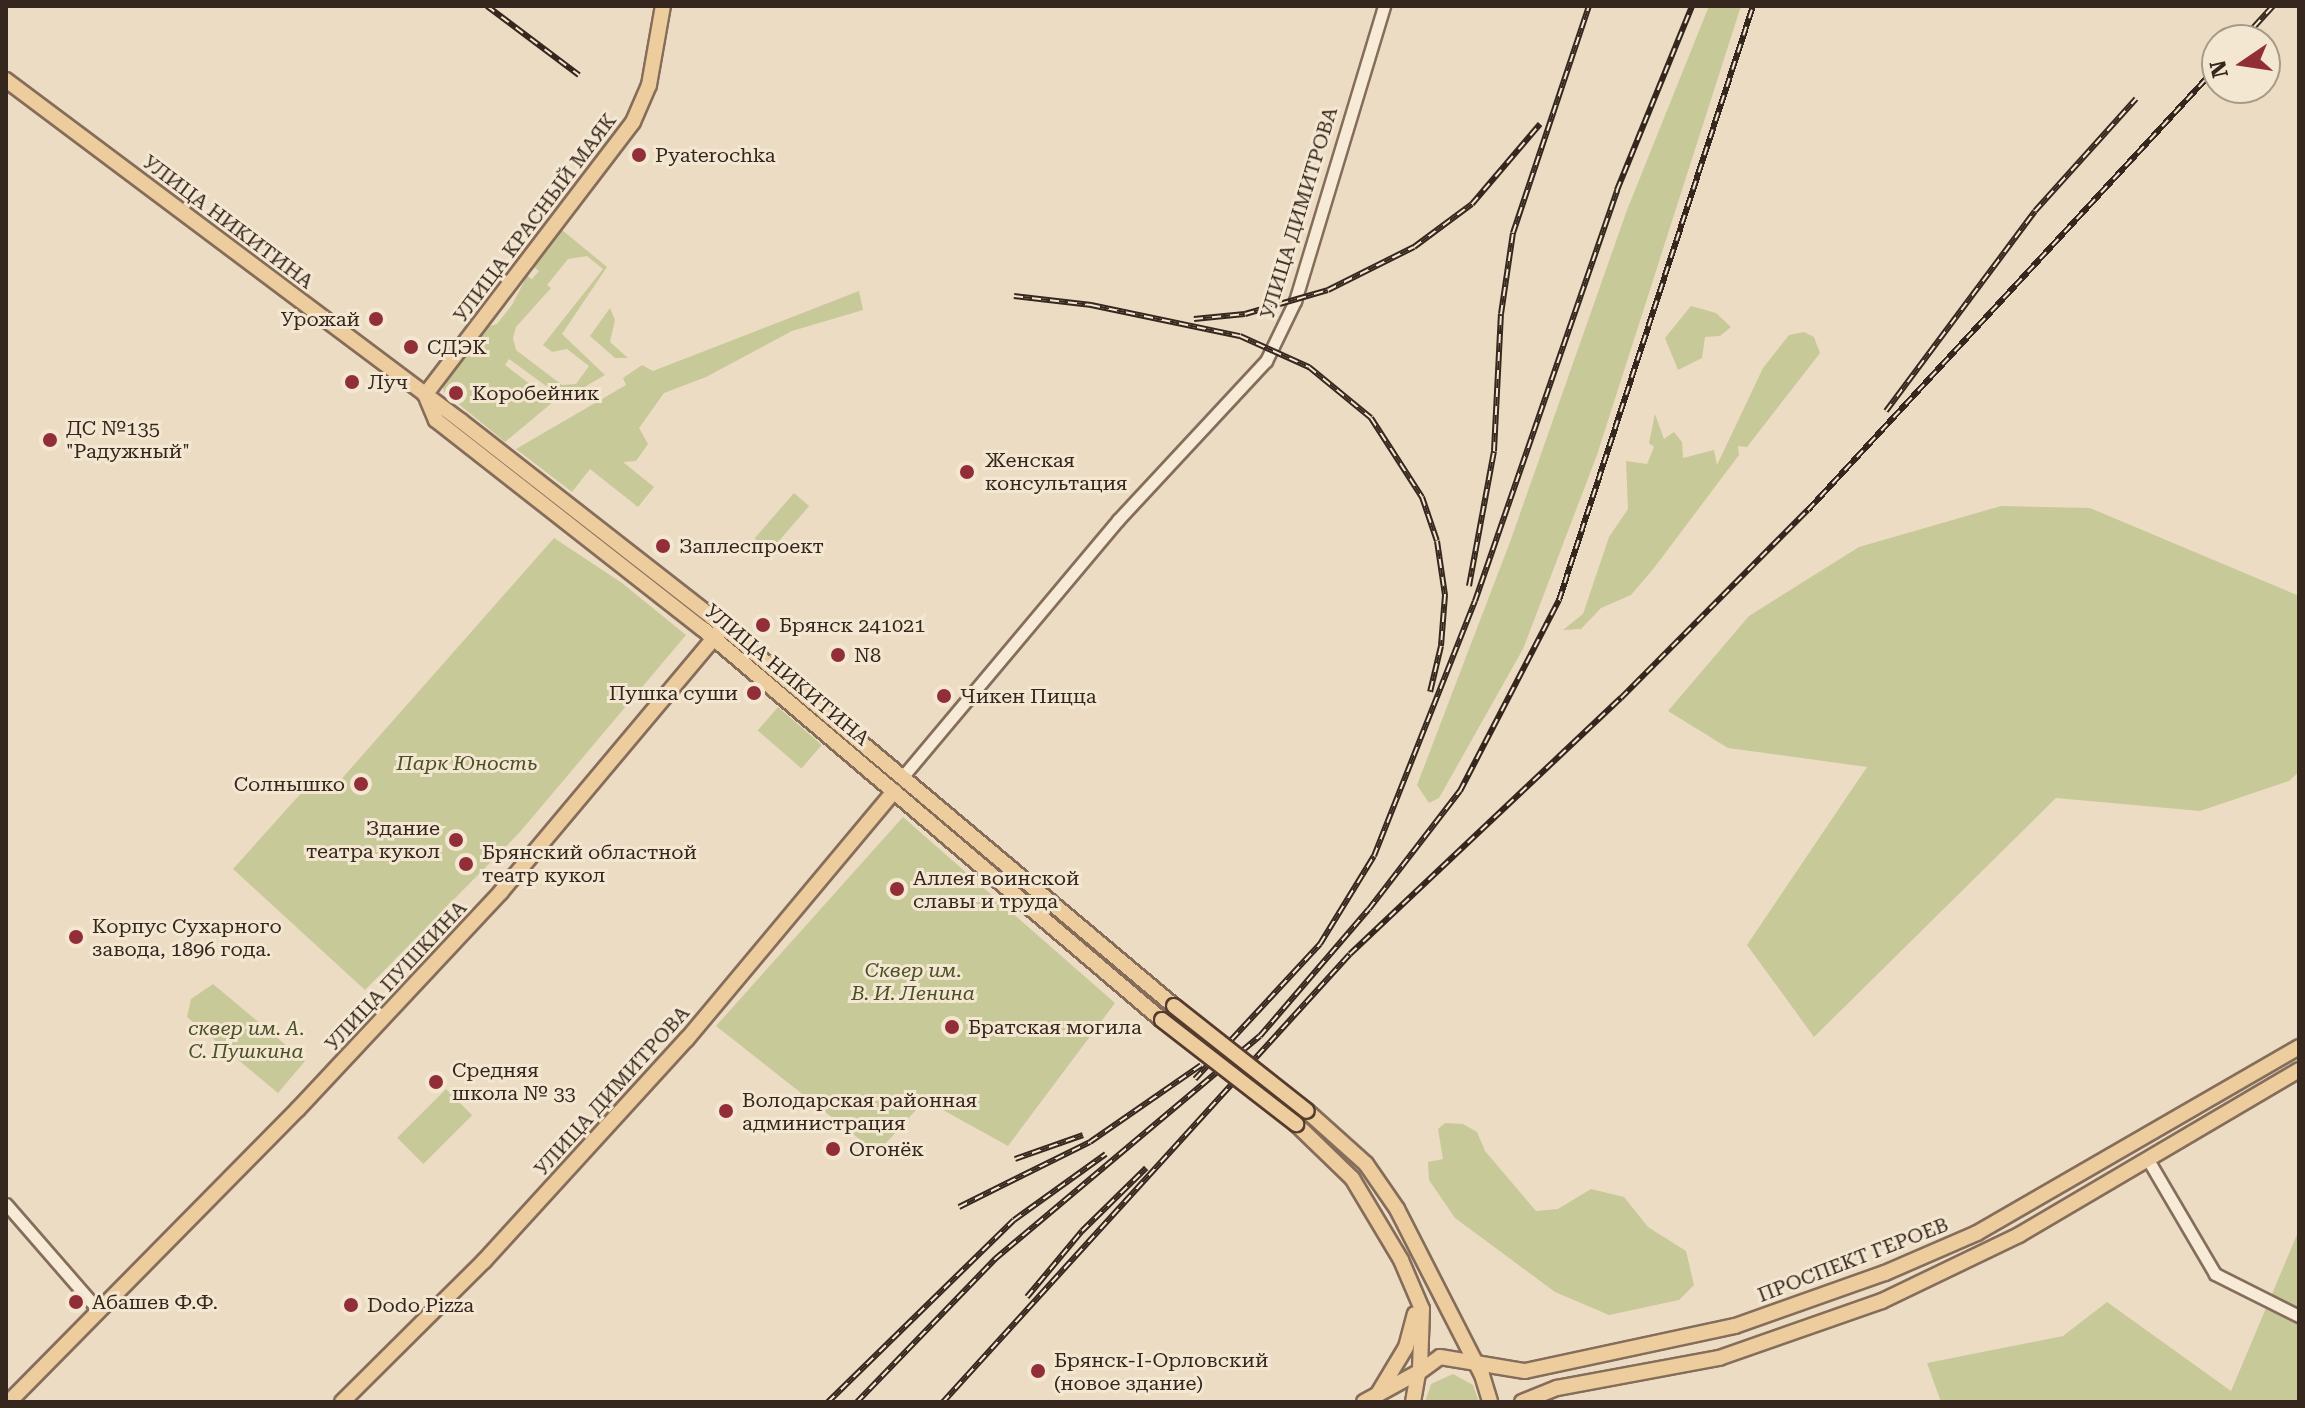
<!DOCTYPE html>
<meta charset="utf-8">
<style>
body{margin:0}
#map{position:relative;width:2305px;height:1408px;overflow:hidden;background:#ecdcc3;font-family:"Roboto Serif",serif}
div>[style]{position:absolute}
.green>*{inset:0;background:#c8c998;transform-origin:0 0}
.roads{filter:drop-shadow(2px 0 #856d5b) drop-shadow(-2px 0 #856d5b) drop-shadow(0 2px #856d5b) drop-shadow(0 -2px #856d5b)}
.minor>*{height:11px;margin:-5.5px;padding:0 5.5px;transform-origin:5.5px;border-radius:5.5px;background:#f7ead6}
.major>*{height:14px;margin:-7px;padding:0 7px;transform-origin:7px;border-radius:7px;background:#edcc9d}
.rail>*{height:6px;margin-top:-3px;transform-origin:0;background:repeating-linear-gradient(90deg,#f4e7d2 0 9px,#36271e 0 18px);box-sizing:border-box;border-block:2px solid #36271e}
.bridges{filter:drop-shadow(2px 0 #533c2f) drop-shadow(-2px 0 #533c2f) drop-shadow(0 2px #533c2f) drop-shadow(0 -2px #533c2f)}
.major-bridge>*{height:14px;margin:-7px;padding:0 7px;transform-origin:7px;border-radius:7px;background:#edcc9d}
.dots>*{width:22px;height:22px;translate:-50% -50%;box-sizing:border-box;border:4px solid #f4e7d2;border-radius:50%}
span{translate:-50% -50%;white-space:nowrap;text-align:center;line-height:1.15;-webkit-text-stroke:6px #f4e7d2;paint-order:stroke}
.poi-label{font-size:20px;color:#36271e}
.left{translate:0 -50%;text-align:left}
.right{translate:-100% -50%;text-align:right}
.street-label{font-size:20px;color:#36271e}
.park-label{font-size:20px;color:#4b5126;font-style:italic}
.frame{position:absolute;inset:0;border:8px solid #36271e;pointer-events:none}
.north{position:absolute;left:2201px;top:24px;width:80px;height:80px;box-sizing:border-box;background:#f4e7d2;border:2px solid #a89a8a;border-radius:50%;rotate:257deg;font-size:22px;font-weight:700;line-height:32px;text-align:center;color:#36271e}
.north::after{content:'';display:block;margin:auto;width:28px;height:36px;background:#912e38;clip-path:polygon(50% 0,100% 100%,50% 72%,0 100%)}
</style>
<div id="map">
<div class="green">
<div style="clip-path:polygon(1709px 6px,1741px 6px,1597px 455px,1523px 649px,1439px 798px,1429px 803px,1417px 785px,1510px 542px,1627px 210px)"></div>
<div style="clip-path:polygon(evenodd,562px 230px,607px 267px,562px 334px,605px 375px,564px 399px,509px 359px,505px 365px,553px 402px,505px 442px,444px 392px,443px 385px,487px 327px,497px 324px,512px 305px,527px 276px,532px 279px,539px 271px,534px 267px,562px 230px,587px 256px,603px 269px,543px 345px,552px 352px,567px 349px,589px 366px,576px 384px,562px 385px,516px 350px,513px 338px,516px 327px,551px 288px,547px 285px,568px 259px,587px 256px)"></div>
<div style="clip-path:polygon(859px 291px,863px 310px,792px 331px,706px 377px,664px 393px,639px 428px,648px 444px,636px 461px,623px 462px,654px 487px,638px 507px,590px 469px,572px 492px,516px 449px,626px 385px,623px 378px,642px 365px,653px 371px)"></div>
<div style="clip-path:polygon(1691px 306px,1716px 313px,1731px 327px,1720px 336px,1705px 337px,1702px 358px,1678px 370px,1665px 338px)"></div>
<div style="clip-path:polygon(610px 308px,615px 320px,610px 342px,628px 358px,615px 358px,590px 336px)"></div>
<div style="clip-path:polygon(1804px 332px,1814px 337px,1820px 353px,1747px 447px,1738px 446px,1739px 455px,1654px 568px,1631px 595px,1601px 608px,1581px 629px,1563px 630px,1583px 614px,1609px 537px,1628px 509px,1626px 461px,1647px 464px,1654px 447px,1649px 443px,1655px 414px,1664px 439px,1674px 432px,1682px 442px,1683px 458px,1714px 450px,1717px 465px,1763px 368px,1789px 335px)"></div>
<div style="left:794px;top:493px;width:20px;height:60px;rotate:41deg"></div>
<div style="clip-path:polygon(2001px 506px,2090px 508px,2299px 596px,2299px 772px,2289px 781px,2200px 811px,2056px 798px,1814px 1037px,1747px 945px,1867px 767px,1728px 748px,1668px 711px,1749px 616px,1859px 547px)"></div>
<div style="clip-path:polygon(554px 538px,622px 583px,686px 635px,520px 832px,365px 990px,233px 869px,312px 781px,330px 792px)"></div>
<div style="left:778px;top:707px;width:58px;height:31px;rotate:41deg"></div>
<div style="clip-path:polygon(903px 817px,1115px 1003px,1008px 1146px,925px 1100px,877px 1153px,716px 1026px)"></div>
<div style="clip-path:polygon(213px 984px,305px 1061px,278px 1093px,187px 1017px,191px 999px)"></div>
<div style="left:446px;top:1089px;width:37px;height:69px;rotate:45deg"></div>
<div style="clip-path:polygon(1445px 1123px,1463px 1124px,1477px 1132px,1485px 1151px,1536px 1211px,1558px 1209px,1591px 1189px,1624px 1197px,1648px 1227px,1686px 1251px,1694px 1285px,1679px 1300px,1609px 1315px,1555px 1292px,1455px 1218px,1429px 1180px,1428px 1162px,1443px 1159px,1438px 1129px)"></div>
<div style="clip-path:polygon(2299px 1230px,2299px 1402px,1941px 1402px,1927px 1363px,2063px 1336px,2107px 1302px,2231px 1391px)"></div>
<div style="clip-path:polygon(1453px 1374px,1473px 1385px,1479px 1402px,1425px 1402px,1431px 1384px)"></div>
</div>
<div class="roads">
<div class="minor">
<div style="left:904px;top:775px;width:333px;rotate:-50deg"></div>
<div style="left:1118px;top:520px;width:217px;rotate:-47.1deg"></div>
<div style="left:1266px;top:361px;width:67px;rotate:-64.2deg"></div>
<div style="left:1295px;top:301px;width:308px;rotate:-73.2deg"></div>
<div style="left:2147px;top:1158px;width:134px;rotate:59.6deg"></div>
<div style="left:2215px;top:1274px;width:94px;rotate:26.6deg"></div>
<div style="left:6px;top:1204px;width:140px;rotate:49deg"></div>
</div>
<div class="major">
<div style="left:6px;top:80px;width:569px;rotate:36.85deg"></div>
<div style="left:461px;top:421px;width:320px;rotate:38deg"></div>
<div style="left:713px;top:618px;width:603px;rotate:40.09deg"></div>
<div style="left:425px;top:395px;width:343px;rotate:-52.7deg"></div>
<div style="left:633px;top:122px;width:40px;rotate:-66.6deg"></div>
<div style="left:649px;top:85px;width:80px;rotate:-80deg"></div>
<div style="left:427px;top:399px;width:23px;rotate:67deg"></div>
<div style="left:436px;top:420px;width:339px;rotate:38.1deg"></div>
<div style="left:703px;top:629px;width:603px;rotate:40.43deg"></div>
<div style="left:1307px;top:1111px;width:79px;rotate:41.9deg"></div>
<div style="left:1366px;top:1164px;width:55px;rotate:55.4deg"></div>
<div style="left:1397px;top:1209px;width:186px;rotate:62.9deg"></div>
<div style="left:1482px;top:1375px;width:28px;rotate:73deg"></div>
<div style="left:1296px;top:1124px;width:78px;rotate:44deg"></div>
<div style="left:1352px;top:1178px;width:96px;rotate:59.1deg"></div>
<div style="left:1401px;top:1260px;width:53px;rotate:66.8deg"></div>
<div style="left:1422px;top:1309px;width:61px;rotate:91.9deg"></div>
<div style="left:1376px;top:1397px;width:58px;rotate:-59deg"></div>
<div style="left:1406px;top:1347px;width:34px;rotate:-75deg"></div>
<div style="left:9px;top:1402px;width:412px;rotate:-45.4deg"></div>
<div style="left:298px;top:1109px;width:297px;rotate:-46.9deg"></div>
<div style="left:501px;top:892px;width:346px;rotate:-50deg"></div>
<div style="left:342px;top:1402px;width:200px;rotate:-44.8deg"></div>
<div style="left:484px;top:1261px;width:301px;rotate:-47.6deg"></div>
<div style="left:687px;top:1039px;width:323px;rotate:-50.1deg"></div>
<div style="left:1364px;top:1402px;width:60px;rotate:-28.7deg"></div>
<div style="left:1413px;top:1402px;width:29px;rotate:-80deg"></div>
<div style="left:1418px;top:1373px;width:27px;rotate:-36deg"></div>
<div style="left:1440px;top:1357px;width:86px;rotate:9.4deg"></div>
<div style="left:1525px;top:1371px;width:215px;rotate:-12.1deg"></div>
<div style="left:1735px;top:1326px;width:159px;rotate:-19.5deg"></div>
<div style="left:1885px;top:1273px;width:100px;rotate:-23.5deg"></div>
<div style="left:1977px;top:1233px;width:372px;rotate:-30deg"></div>
<div style="left:1522px;top:1402px;width:38px;rotate:-22deg"></div>
<div style="left:1557px;top:1388px;width:165px;rotate:-10.5deg"></div>
<div style="left:1719px;top:1358px;width:173px;rotate:-19.3deg"></div>
<div style="left:1882px;top:1301px;width:152px;rotate:-25.7deg"></div>
<div style="left:2019px;top:1235px;width:325px;rotate:-30.5deg"></div>
</div>
</div>
<div class="rail">
<div style="left:487px;top:6px;width:115px;rotate:36.9deg"></div>
<div style="left:2242px;top:40px;width:46px;rotate:-47.6deg"></div>
<div style="left:1014px;top:296px;width:78px;rotate:6.7deg"></div>
<div style="left:1091px;top:305px;width:152px;rotate:11.8deg"></div>
<div style="left:1240px;top:336px;width:76px;rotate:24.2deg"></div>
<div style="left:1309px;top:367px;width:80px;rotate:39.4deg"></div>
<div style="left:1371px;top:418px;width:94px;rotate:57.2deg"></div>
<div style="left:1422px;top:497px;width:46px;rotate:71.2deg"></div>
<div style="left:1437px;top:541px;width:55px;rotate:81.6deg"></div>
<div style="left:1445px;top:595px;width:51px;rotate:94.5deg"></div>
<div style="left:1441px;top:646px;width:47px;rotate:103.4deg"></div>
<div style="left:1194px;top:319px;width:51px;rotate:-5.6deg"></div>
<div style="left:1245px;top:314px;width:86px;rotate:-16.1deg"></div>
<div style="left:1328px;top:290px;width:96px;rotate:-26.6deg"></div>
<div style="left:1414px;top:247px;width:72px;rotate:-36.6deg"></div>
<div style="left:1472px;top:204px;width:105px;rotate:-49.6deg"></div>
<div style="left:1886px;top:411px;width:249px;rotate:-53.3deg"></div>
<div style="left:2035px;top:211px;width:151px;rotate:-48deg"></div>
<div style="left:1469px;top:586px;width:137px;rotate:-79.5deg"></div>
<div style="left:1494px;top:451px;width:137px;rotate:-87.1deg"></div>
<div style="left:1501px;top:314px;width:82px;rotate:-81.6deg"></div>
<div style="left:1513px;top:233px;width:239px;rotate:-71.5deg"></div>
<div style="left:1195px;top:1079px;width:184px;rotate:-47.2deg"></div>
<div style="left:1320px;top:944px;width:103px;rotate:-58.5deg"></div>
<div style="left:1374px;top:856px;width:274px;rotate:-68.4deg"></div>
<div style="left:1475px;top:601px;width:435px;rotate:-70.9deg"></div>
<div style="left:1617px;top:190px;width:199px;rotate:-67.8deg"></div>
<div style="left:1015px;top:1159px;width:72px;rotate:-19.4deg"></div>
<div style="left:959px;top:1207px;width:146px;rotate:-26.4deg"></div>
<div style="left:1090px;top:1142px;width:135px;rotate:-34.7deg"></div>
<div style="left:1027px;top:1297px;width:86px;rotate:-50.2deg"></div>
<div style="left:1082px;top:1231px;width:90px;rotate:-44.5deg"></div>
<div style="left:828px;top:1402px;width:260px;rotate:-44.4deg"></div>
<div style="left:1014px;top:1220px;width:113px;rotate:-35.7deg"></div>
<div style="left:857px;top:1402px;width:199px;rotate:-46deg"></div>
<div style="left:995px;top:1259px;width:346px;rotate:-40.1deg"></div>
<div style="left:1260px;top:1036px;width:167px;rotate:-49.4deg"></div>
<div style="left:1369px;top:909px;width:149px;rotate:-52.4deg"></div>
<div style="left:1460px;top:791px;width:215px;rotate:-62.6deg"></div>
<div style="left:1559px;top:600px;width:625px;rotate:-71.91deg"></div>
<div style="left:943px;top:1402px;width:605px;rotate:-47.75deg"></div>
<div style="left:1350px;top:954px;width:373px;rotate:-43.4deg"></div>
<div style="left:1621px;top:698px;width:265px;rotate:-45.2deg"></div>
<div style="left:1808px;top:510px;width:603px;rotate:-47.29deg"></div>
</div>
<div class="bridges">
<div class="major-bridge">
<div style="left:1174px;top:1006px;width:169px;rotate:38.3deg"></div>
<div style="left:1162px;top:1020px;width:170px;rotate:37.8deg"></div>
</div>
</div>
<div class="dots">
<div style="left:639px;top:155px;background:#912e38"></div>
<div style="left:376px;top:319px;background:#912e38"></div>
<div style="left:411px;top:347px;background:#912e38"></div>
<div style="left:352px;top:382px;background:#912e38"></div>
<div style="left:456px;top:393px;background:#912e38"></div>
<div style="left:50px;top:440px;background:#912e38"></div>
<div style="left:967px;top:472px;background:#912e38"></div>
<div style="left:663px;top:546px;background:#912e38"></div>
<div style="left:763px;top:625px;background:#912e38"></div>
<div style="left:838px;top:655px;background:#912e38"></div>
<div style="left:754px;top:693px;background:#912e38"></div>
<div style="left:944px;top:696px;background:#912e38"></div>
<div style="left:361px;top:784px;background:#912e38"></div>
<div style="left:456px;top:840px;background:#912e38"></div>
<div style="left:466px;top:864px;background:#912e38"></div>
<div style="left:897px;top:889px;background:#912e38"></div>
<div style="left:76px;top:937px;background:#912e38"></div>
<div style="left:952px;top:1027px;background:#912e38"></div>
<div style="left:436px;top:1082px;background:#912e38"></div>
<div style="left:726px;top:1111px;background:#912e38"></div>
<div style="left:833px;top:1149px;background:#912e38"></div>
<div style="left:76px;top:1302px;background:#912e38"></div>
<div style="left:351px;top:1305px;background:#912e38"></div>
<div style="left:1038px;top:1371px;background:#912e38"></div>
</div>
<div class="poi-label">
<span class="left" style="left:655px;top:155px">Pyaterochka</span>
<span class="right" style="left:360px;top:319px">Урожай</span>
<span class="left" style="left:427px;top:347px">СДЭК</span>
<span class="left" style="left:368px;top:382px">Луч</span>
<span class="left" style="left:472px;top:393px">Коробейник</span>
<span class="left" style="left:66px;top:440px">ДС №135<br>"Радужный"</span>
<span class="left" style="left:985px;top:472px">Женская<br>консультация</span>
<span class="left" style="left:679px;top:546px">Заплеспроект</span>
<span class="left" style="left:779px;top:625px">Брянск 241021</span>
<span class="left" style="left:854px;top:655px">N8</span>
<span class="right" style="left:738px;top:693px">Пушка суши</span>
<span class="left" style="left:960px;top:696px">Чикен Пицца</span>
<span class="right" style="left:345px;top:784px">Солнышко</span>
<span class="right" style="left:440px;top:840px">Здание<br>театра кукол</span>
<span class="left" style="left:482px;top:864px">Брянский областной<br>театр кукол</span>
<span class="left" style="left:913px;top:890px">Аллея воинской<br>славы и труда</span>
<span class="left" style="left:92px;top:938px">Корпус Сухарного<br>завода, 1896 года.</span>
<span class="left" style="left:968px;top:1027px">Братская могила</span>
<span class="left" style="left:452px;top:1082px">Средняя<br>школа № 33</span>
<span class="left" style="left:742px;top:1112px">Володарская районная<br>администрация</span>
<span class="left" style="left:849px;top:1149px">Огонёк</span>
<span class="left" style="left:92px;top:1302px">Абашев Ф.Ф.</span>
<span class="left" style="left:367px;top:1305px">Dodo Pizza</span>
<span class="left" style="left:1054px;top:1372px">Брянск-I-Орловский<br>(новое здание)</span>
</div>
<div class="street-label">
<span style="left:1299px;top:213px;rotate:-73deg">УЛИЦА ДИМИТРОВА</span>
<span style="left:535px;top:218px;rotate:-53deg">УЛИЦА КРАСНЫЙ МАЯК</span>
<span style="left:228px;top:222px;rotate:37deg">УЛИЦА НИКИТИНА</span>
<span style="left:787px;top:675px;rotate:40deg">УЛИЦА НИКИТИНА</span>
<span style="left:396px;top:976px;rotate:-47deg">УЛИЦА ПУШКИНА</span>
<span style="left:612px;top:1091px;rotate:-48deg">УЛИЦА ДИМИТРОВА</span>
<span style="left:1853px;top:1260px;rotate:-21deg">ПРОСПЕКТ ГЕРОЕВ</span>
</div>
<div class="park-label">
<span style="left:467px;top:763px">Парк Юность</span>
<span style="left:913px;top:982px">Сквер им.<br>В. И. Ленина</span>
<span style="left:246px;top:1040px">сквер им. А.<br>С. Пушкина</span>
</div>
<div class="frame"></div>
<div class="north">N</div>
</div>
